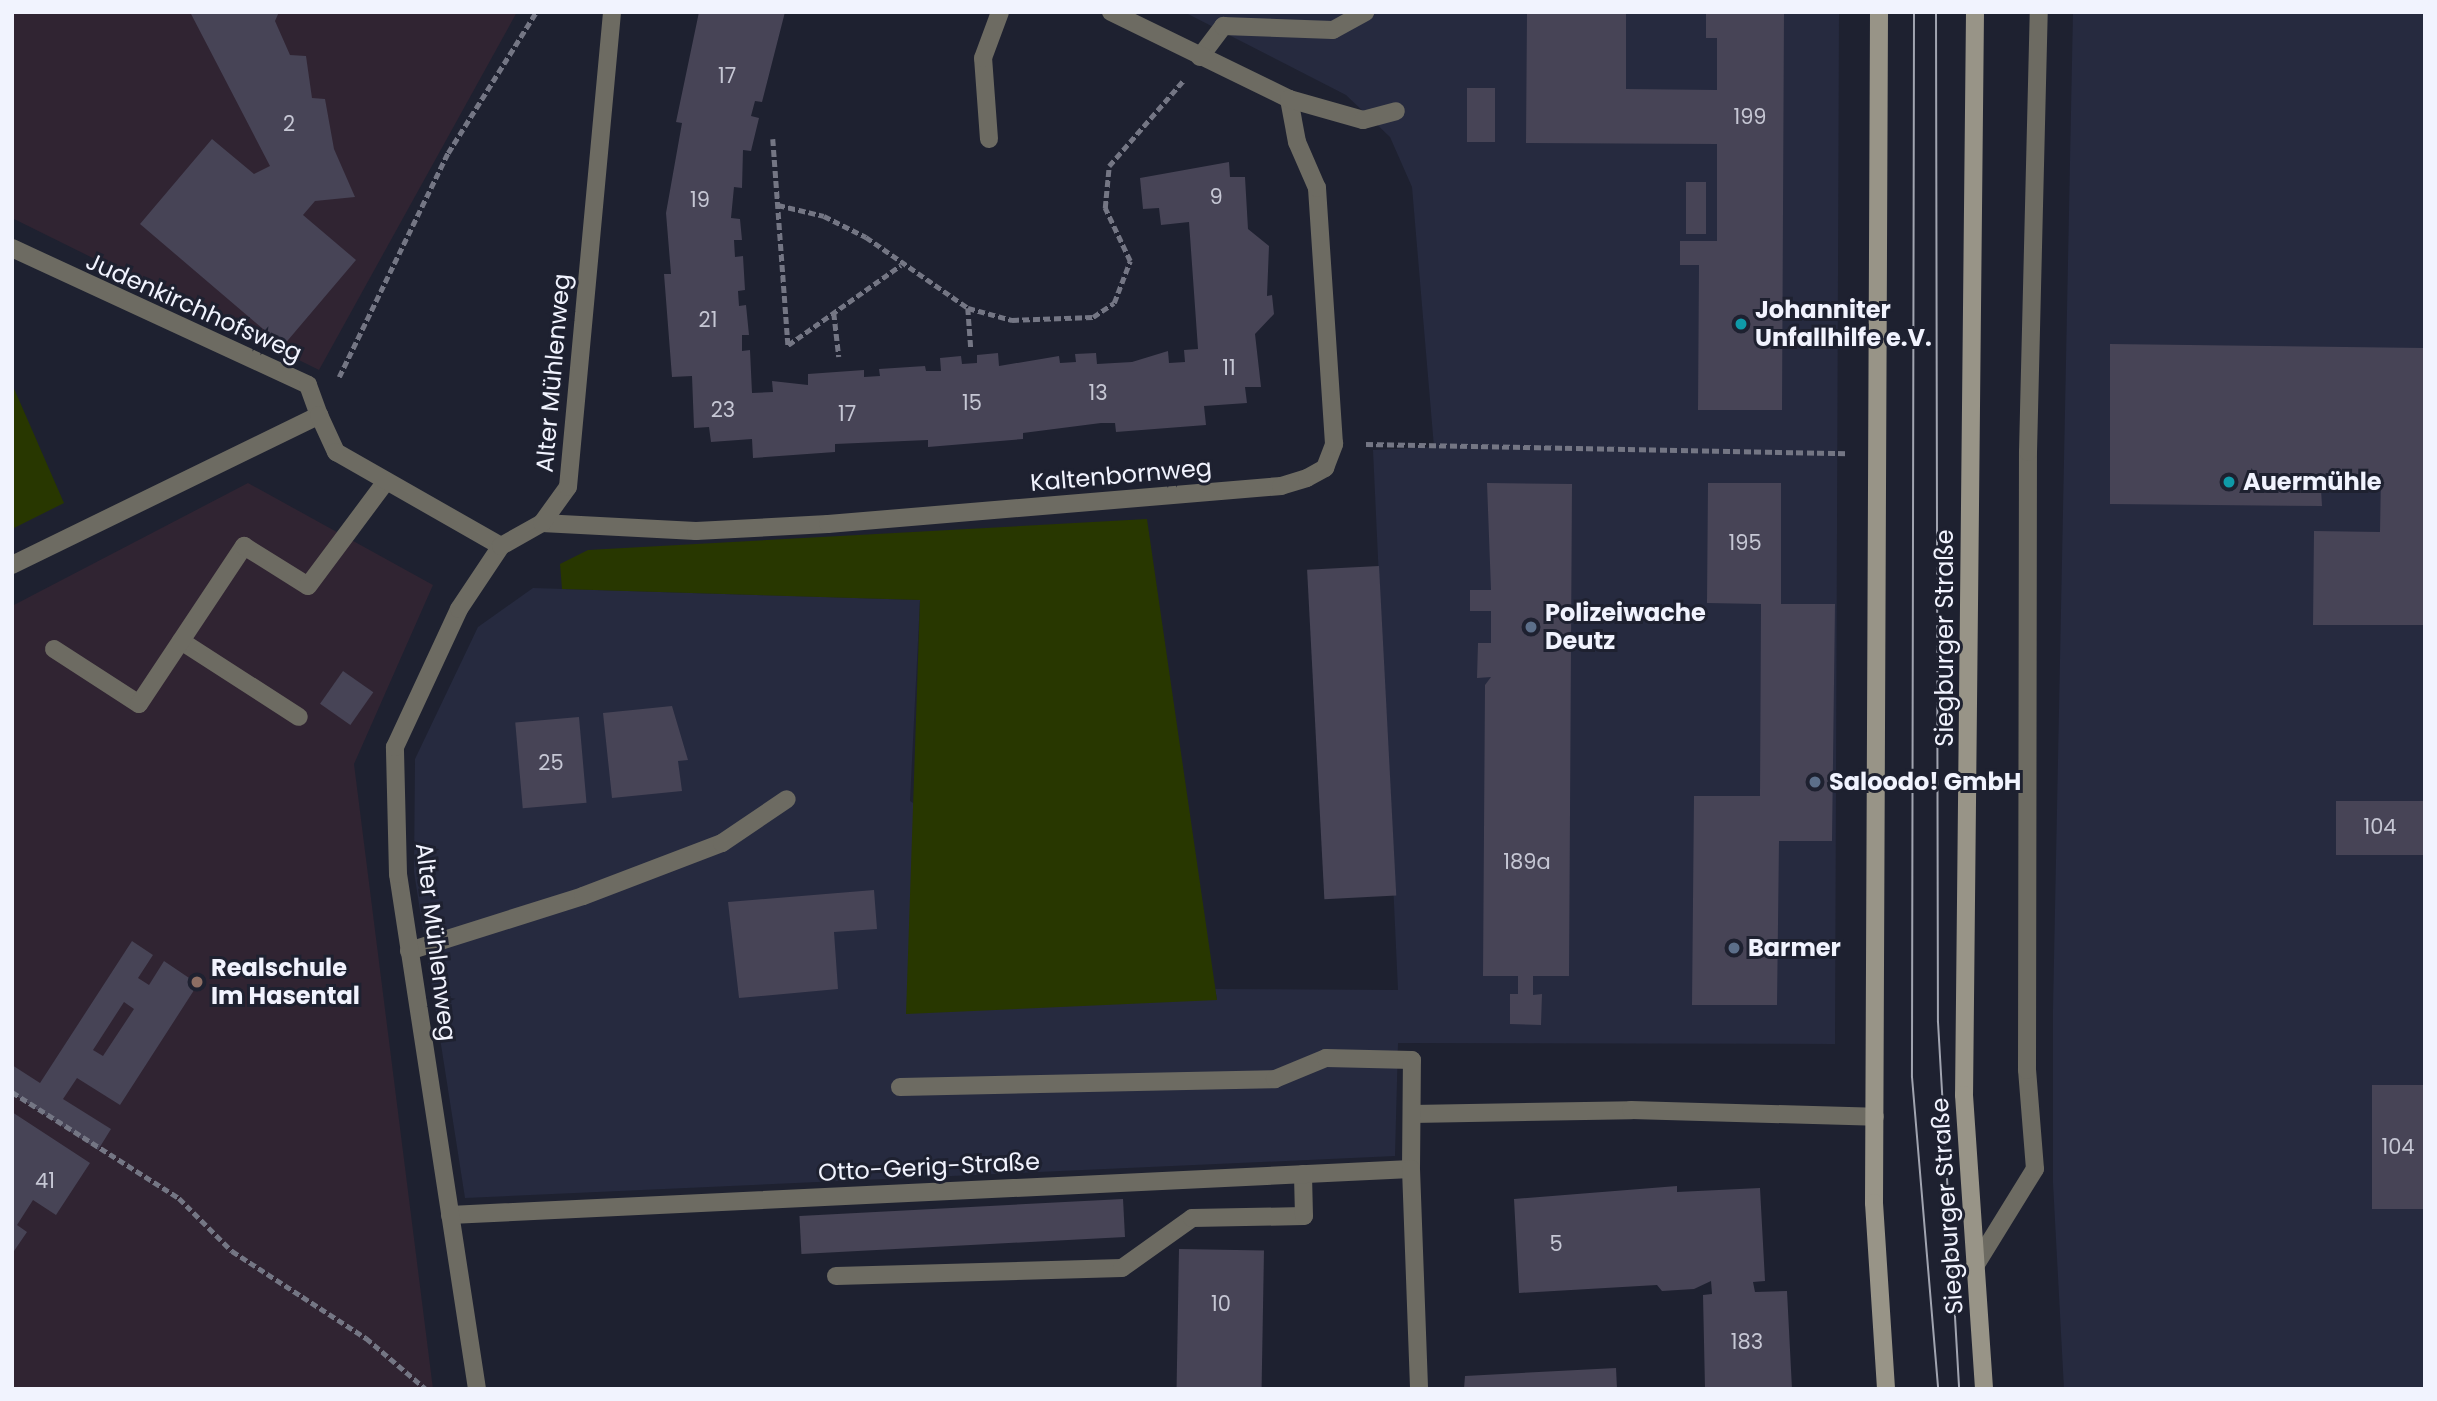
<!DOCTYPE html>
<meta charset="utf-8">
<style>
body{margin:0}
#map{position:relative;width:2437px;height:1401px;overflow:hidden;background:#1e2130;font-family:Poppins,sans-serif}
div>[style]{position:absolute}
.built>*{inset:0;background:#262a3f}
.education>*{inset:0;background:#302432}
.green>*{inset:0;background:#283700}
.building>*{inset:0;background:#474456;transform-origin:0 0}
.path>*{height:4.5px;margin-top:-2.25px;transform-origin:0;background:repeating-linear-gradient(90deg,#747684 0 7px,transparent 0 10.5px)}
.service>*{height:18px;margin:-9px;padding:0 9px;transform-origin:9px;border-radius:9px;background:#6d6b62}
.minor>*{height:18px;margin:-9px;padding:0 9px;transform-origin:9px;border-radius:9px;background:#6d6b62}
.secondary>*{height:18px;margin:-9px;padding:0 9px;transform-origin:9px;border-radius:9px;background:#989487}
.tram>*{height:2px;margin:-1px;padding:0 1px;transform-origin:1px;border-radius:1px;background:#a1a4b0}
.dots>*{width:19px;height:19px;translate:-50% -50%;box-sizing:border-box;border:4px solid #1e2130;border-radius:50%}
span{translate:-50% -50%;white-space:nowrap;text-align:center;line-height:1.15;-webkit-text-stroke:6px #1e2130;paint-order:stroke}
.number-label{font-size:21px;color:#c6c7d4}
.number-label span{-webkit-text-stroke-width:0}
.street-label{font-size:24px;color:#f1f3fe}
.poi-label{font-size:24px;color:#f1f3fe;font-weight:700}
.left{translate:0 -50%;text-align:left}
.frame{position:absolute;inset:0;border:14px solid #f1f3fe;pointer-events:none}
</style>
<div id="map">
<div class="built">
<div style="clip-path:polygon(1184px 12px,1839px 12px,1835px 1044px,1398px 1043px,1395px 1156px,465px 1198px,414px 872px,415px 759px,478px 627px,533px 588px,920px 600px,910px 801px,1217px 999px,1215px 989px,1398px 990px,1373px 450px,1434px 447px,1412px 187px,1390px 137px,1346px 95px)"></div>
<div style="clip-path:polygon(2073px 12px,2425px 12px,2425px 1389px,2064px 1389px,2053px 1183px,2053px 1010px)"></div>
</div>
<div class="education">
<div style="clip-path:polygon(12px 12px,517px 12px,319px 370px,12px 218px)"></div>
<div style="clip-path:polygon(248px 483px,433px 585px,354px 764px,433px 1389px,12px 1389px,12px 606px)"></div>
</div>
<div class="green">
<div style="clip-path:polygon(12px 384px,64px 503px,12px 529px)"></div>
<div style="clip-path:polygon(1147px 519px,1217px 1000px,906px 1014px,920px 600px,562px 589px,560px 564px,588px 550px)"></div>
</div>
<div class="building">
<div style="clip-path:polygon(190px 12px,279px 12px,275px 21px,290px 55px,306px 56px,312px 98px,325px 99px,334px 149px,355px 197px,315px 201px,303px 215px,356px 260px,283px 346px,140px 224px,212px 139px,254px 174px,270px 166px)"></div>
<div style="clip-path:polygon(699px 12px,785px 12px,762px 102px,755px 101px,751px 116px,759px 118px,751px 151px,743px 150px,742px 188px,734px 187px,731px 218px,740px 219px,742px 240px,734px 240px,735px 257px,743px 256px,745px 290px,738px 291px,739px 306px,746px 305px,749px 335px,742px 335px,742px 351px,750px 350px,752px 393px,773px 392px,772px 381px,808px 385px,808px 374px,864px 370px,864px 377px,880px 376px,879px 369px,925px 366px,926px 371px,941px 371px,940px 358px,961px 356px,962px 364px,977px 363px,977px 355px,998px 353px,999px 366px,1059px 356px,1060px 363px,1076px 362px,1075px 354px,1096px 353px,1097px 364px,1132px 362px,1168px 351px,1169px 363px,1185px 362px,1184px 350px,1198px 349px,1189px 222px,1161px 225px,1159px 208px,1143px 209px,1140px 178px,1229px 162px,1230px 177px,1245px 177px,1248px 229px,1269px 246px,1267px 296px,1272px 295px,1274px 314px,1255px 334px,1261px 387px,1245px 387px,1247px 403px,1204px 406px,1206px 425px,1116px 432px,1115px 423px,1101px 423px,1023px 433px,1023px 439px,928px 447px,928px 440px,835px 444px,835px 452px,753px 458px,752px 439px,711px 442px,709px 427px,694px 428px,692px 376px,672px 377px,664px 274px,671px 274px,666px 213px,682px 123px,676px 122px)"></div>
<div style="clip-path:polygon(1527px 12px,1626px 12px,1626px 89px,1717px 90px,1717px 38px,1706px 38px,1706px 12px,1784px 12px,1782px 410px,1698px 410px,1699px 265px,1680px 265px,1680px 241px,1717px 241px,1717px 144px,1526px 143px)"></div>
<div style="left:1495px;top:88px;width:54px;height:28px;rotate:90deg"></div>
<div style="left:1686px;top:182px;width:20px;height:52px"></div>
<div style="clip-path:polygon(2110px 344px,2425px 348px,2425px 625px,2313px 625px,2314px 531px,2380px 532px,2381px 474px,2348px 474px,2348px 490px,2321px 489px,2322px 506px,2110px 504px)"></div>
<div style="clip-path:polygon(1487px 483px,1572px 484px,1569px 976px,1533px 976px,1533px 995px,1542px 994px,1541px 1025px,1510px 1024px,1510px 994px,1518px 994px,1518px 976px,1483px 976px,1485px 685px,1491px 677px,1477px 678px,1478px 643px,1491px 643px,1491px 611px,1470px 611px,1470px 590px,1491px 590px)"></div>
<div style="clip-path:polygon(1708px 483px,1781px 483px,1781px 604px,1835px 604px,1832px 841px,1779px 841px,1777px 1005px,1692px 1005px,1694px 796px,1760px 796px,1761px 604px,1707px 603px)"></div>
<div style="left:1379px;top:566px;width:330px;height:72px;rotate:87deg"></div>
<div style="left:343px;top:671px;width:37px;height:40px;rotate:35deg"></div>
<div style="clip-path:polygon(672px 706px,688px 760px,678px 761px,682px 791px,612px 798px,603px 713px)"></div>
<div style="left:579px;top:717px;width:86px;height:64px;rotate:85deg"></div>
<div style="left:2425px;top:801px;width:54px;height:89px;rotate:90deg"></div>
<div style="clip-path:polygon(874px 890px,877px 929px,834px 932px,838px 989px,739px 998px,728px 902px)"></div>
<div style="clip-path:polygon(evenodd,132px 941px,153px 955px,138px 978px,149px 985px,164px 961px,198px 984px,120px 1105px,77px 1078px,63px 1099px,111px 1129px,98px 1150px,12px 1093px,12px 1065px,40px 1083px,132px 941px,124px 1002px,134px 1009px,103px 1056px,93px 1050px,124px 1002px)"></div>
<div style="left:2425px;top:1085px;width:124px;height:53px;rotate:90deg"></div>
<div style="clip-path:polygon(12px 1112px,90px 1163px,56px 1215px,33px 1200px,17px 1225px,27px 1232px,12px 1254px)"></div>
<div style="clip-path:polygon(1677px 1186px,1677px 1192px,1760px 1188px,1765px 1281px,1753px 1282px,1755px 1292px,1787px 1291px,1792px 1389px,1705px 1389px,1703px 1295px,1712px 1294px,1711px 1281px,1694px 1289px,1662px 1291px,1657px 1285px,1519px 1293px,1514px 1199px)"></div>
<div style="left:1123px;top:1199px;width:38px;height:324px;rotate:87deg"></div>
<div style="left:1179px;top:1249px;width:85px;height:140px;rotate:1deg"></div>
<div style="clip-path:polygon(1616px 1368px,1617px 1389px,1464px 1389px,1465px 1376px)"></div>
</div>
<div class="path">
<div style="left:773px;top:139px;width:207px;rotate:85.8deg"></div>
<div style="left:788px;top:345px;width:138px;rotate:-35.3deg"></div>
<div style="left:778px;top:205px;width:47px;rotate:13.4deg"></div>
<div style="left:824px;top:216px;width:47px;rotate:26.6deg"></div>
<div style="left:866px;top:237px;width:124px;rotate:34.8deg"></div>
<div style="left:968px;top:308px;width:46px;rotate:15.3deg"></div>
<div style="left:1012px;top:320px;width:81px;rotate:-2.1deg"></div>
<div style="left:1093px;top:317px;width:25px;rotate:-34deg"></div>
<div style="left:1114px;top:303px;width:45px;rotate:-69.1deg"></div>
<div style="left:1130px;top:261px;width:59px;rotate:-115.3deg"></div>
<div style="left:1105px;top:208px;width:42px;rotate:-84.6deg"></div>
<div style="left:1109px;top:166px;width:113px;rotate:-49deg"></div>
<div style="left:968px;top:308px;width:41px;rotate:85.8deg"></div>
<div style="left:834px;top:313px;width:44px;rotate:83.5deg"></div>
<div style="left:339px;top:377px;width:249px;rotate:-64.1deg"></div>
<div style="left:448px;top:153px;width:166px;rotate:-58deg"></div>
<div style="left:1366px;top:444px;width:482px;rotate:1.1deg"></div>
<div style="left:12px;top:1092px;width:198px;rotate:32.4deg"></div>
<div style="left:179px;top:1198px;width:75px;rotate:45deg"></div>
<div style="left:232px;top:1251px;width:160px;rotate:33deg"></div>
<div style="left:366px;top:1338px;width:79px;rotate:40.4deg"></div>
</div>
<div class="service">
<div style="left:1200px;top:57px;width:39px;rotate:-53deg"></div>
<div style="left:1223px;top:26px;width:110px;rotate:2.1deg"></div>
<div style="left:1333px;top:30px;width:37px;rotate:-29deg"></div>
<div style="left:989px;top:139px;width:81px;rotate:-94.2deg"></div>
<div style="left:983px;top:58px;width:49px;rotate:-69.7deg"></div>
<div style="left:12px;top:248px;width:326px;rotate:24.8deg"></div>
<div style="left:308px;top:385px;width:32px;rotate:70deg"></div>
<div style="left:542px;top:523px;width:154px;rotate:3deg"></div>
<div style="left:696px;top:531px;width:132px;rotate:-3deg"></div>
<div style="left:828px;top:524px;width:455px;rotate:-4.8deg"></div>
<div style="left:1281px;top:486px;width:27px;rotate:-17deg"></div>
<div style="left:1307px;top:478px;width:21px;rotate:-29deg"></div>
<div style="left:1325px;top:468px;width:26px;rotate:-69deg"></div>
<div style="left:1334px;top:444px;width:257px;rotate:-93.8deg"></div>
<div style="left:1317px;top:188px;width:50px;rotate:-113.5deg"></div>
<div style="left:1297px;top:142px;width:44px;rotate:-100.5deg"></div>
<div style="left:181px;top:641px;width:140px;rotate:32.8deg"></div>
<div style="left:54px;top:649px;width:101px;rotate:32.9deg"></div>
<div style="left:139px;top:704px;width:190px;rotate:-56.4deg"></div>
<div style="left:244px;top:546px;width:75px;rotate:32deg"></div>
<div style="left:308px;top:586px;width:127px;rotate:-53.3deg"></div>
<div style="left:409px;top:951px;width:182px;rotate:-17.5deg"></div>
<div style="left:583px;top:896px;width:149px;rotate:-20.9deg"></div>
<div style="left:722px;top:843px;width:78px;rotate:-34.1deg"></div>
<div style="left:900px;top:1087px;width:375px;rotate:-1.2deg"></div>
<div style="left:1275px;top:1079px;width:55px;rotate:-22.4deg"></div>
<div style="left:1326px;top:1058px;width:86px;rotate:1.3deg"></div>
<div style="left:1412px;top:1114px;width:219px;rotate:-1deg"></div>
<div style="left:1631px;top:1110px;width:244px;rotate:1.6deg"></div>
<div style="left:1975px;top:1266px;width:114px;rotate:-58.3deg"></div>
<div style="left:2035px;top:1169px;width:99px;rotate:-94.6deg"></div>
<div style="left:2027px;top:1070px;width:618px;rotate:-89.91deg"></div>
<div style="left:2028px;top:452px;width:440px;rotate:-88.6deg"></div>
<div style="left:836px;top:1276px;width:286px;rotate:-1.6deg"></div>
<div style="left:1122px;top:1268px;width:86px;rotate:-35.5deg"></div>
<div style="left:1192px;top:1218px;width:112px;rotate:-1deg"></div>
<div style="left:1304px;top:1216px;width:42px;rotate:-91.4deg"></div>
</div>
<div class="minor">
<div style="left:1111px;top:12px;width:198px;rotate:26deg"></div>
<div style="left:1289px;top:99px;width:77px;rotate:15.8deg"></div>
<div style="left:1363px;top:120px;width:34px;rotate:-15deg"></div>
<div style="left:12px;top:565px;width:342px;rotate:-26deg"></div>
<div style="left:319px;top:415px;width:41px;rotate:65.3deg"></div>
<div style="left:336px;top:452px;width:190px;rotate:29.7deg"></div>
<div style="left:1411px;top:1169px;width:109px;rotate:-89.5deg"></div>
<div style="left:450px;top:1215px;width:962px;rotate:-2.74deg"></div>
<div style="left:1411px;top:1169px;width:220px;rotate:87.9deg"></div>
<div style="left:477px;top:1389px;width:521px;rotate:-98.72deg"></div>
<div style="left:398px;top:874px;width:127px;rotate:-91.4deg"></div>
<div style="left:395px;top:747px;width:152px;rotate:-65.1deg"></div>
<div style="left:459px;top:609px;width:76px;rotate:-56.3deg"></div>
<div style="left:501px;top:546px;width:47px;rotate:-29.3deg"></div>
<div style="left:542px;top:523px;width:44px;rotate:-54.2deg"></div>
<div style="left:568px;top:487px;width:477px;rotate:-84.7deg"></div>
</div>
<div class="secondary">
<div style="left:1879px;top:12px;width:1191px;rotate:90.24deg"></div>
<div style="left:1874px;top:1203px;width:186px;rotate:86.3deg"></div>
<div style="left:1975px;top:12px;width:1083px;rotate:90.58deg"></div>
<div style="left:1964px;top:1095px;width:295px;rotate:86.1deg"></div>
</div>
<div class="tram">
<div style="left:1914px;top:12px;width:1065px;rotate:90.11deg"></div>
<div style="left:1912px;top:1077px;width:313px;rotate:85.2deg"></div>
<div style="left:1936px;top:12px;width:1010px;rotate:89.89deg"></div>
<div style="left:1938px;top:1022px;width:368px;rotate:86.7deg"></div>
</div>
<div class="dots">
<div style="left:1741px;top:324px;background:#0f9aa8"></div>
<div style="left:2229px;top:482px;background:#0f9aa8"></div>
<div style="left:1531px;top:627px;background:#5c6f8a"></div>
<div style="left:1815px;top:782px;background:#5c6f8a"></div>
<div style="left:1734px;top:948px;background:#5c6f8a"></div>
<div style="left:197px;top:982px;background:#8d6e63"></div>
</div>
<div class="number-label">
<span style="left:727px;top:76px">17</span>
<span style="left:1750px;top:117px">199</span>
<span style="left:289px;top:124px">2</span>
<span style="left:1216px;top:197px">9</span>
<span style="left:700px;top:200px">19</span>
<span style="left:708px;top:320px">21</span>
<span style="left:1229px;top:368px">11</span>
<span style="left:1098px;top:393px">13</span>
<span style="left:972px;top:403px">15</span>
<span style="left:723px;top:410px">23</span>
<span style="left:847px;top:414px">17</span>
<span style="left:1745px;top:543px">195</span>
<span style="left:551px;top:763px">25</span>
<span style="left:2380px;top:827px">104</span>
<span style="left:1527px;top:862px">189a</span>
<span style="left:2398px;top:1147px">104</span>
<span style="left:45px;top:1181px">41</span>
<span style="left:1556px;top:1244px">5</span>
<span style="left:1221px;top:1304px">10</span>
<span style="left:1747px;top:1342px">183</span>
</div>
<div class="street-label">
<span style="left:194px;top:307px;rotate:24deg">Judenkirchhofsweg</span>
<span style="left:553px;top:373px;rotate:-85deg">Alter Mühlenweg</span>
<span style="left:1121px;top:475px;rotate:-5deg">Kaltenbornweg</span>
<span style="left:1945px;top:638px;rotate:-90deg">Siegburger Straße</span>
<span style="left:436px;top:942px;rotate:83deg">Alter Mühlenweg</span>
<span style="left:929px;top:1167px;rotate:-3deg">Otto-Gerig-Straße</span>
<span style="left:1947px;top:1206px;rotate:-94deg">Siegburger Straße</span>
</div>
<div class="poi-label">
<span class="left" style="left:1755px;top:324px">Johanniter<br>Unfallhilfe e.V.</span>
<span class="left" style="left:2243px;top:482px">Auermühle</span>
<span class="left" style="left:1545px;top:627px">Polizeiwache<br>Deutz</span>
<span class="left" style="left:1829px;top:782px">Saloodo! GmbH</span>
<span class="left" style="left:1748px;top:948px">Barmer</span>
<span class="left" style="left:211px;top:982px">Realschule<br>Im Hasental</span>
</div>
<div class="frame"></div>
</div>
